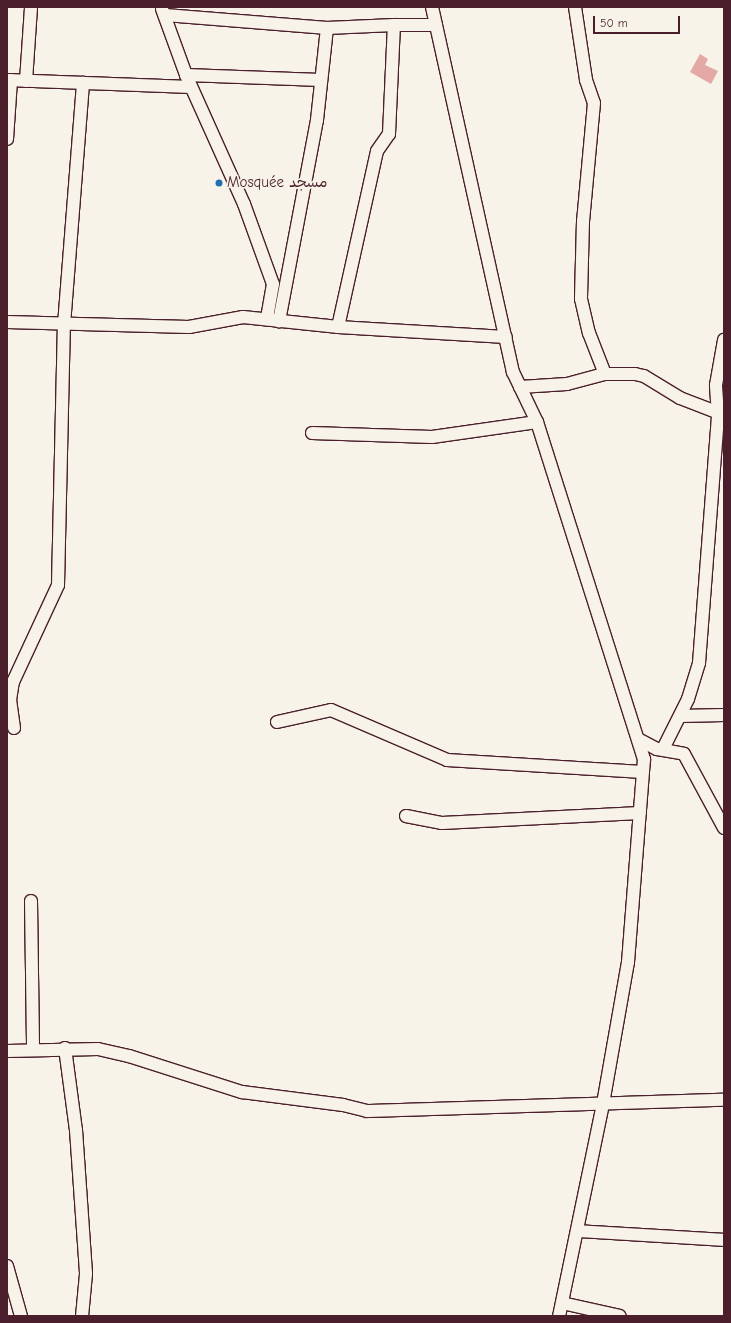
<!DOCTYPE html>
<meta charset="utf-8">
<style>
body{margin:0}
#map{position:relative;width:731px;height:1323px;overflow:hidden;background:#f7f3e8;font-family:"Comic Neue","Playpen Sans Arabic",sans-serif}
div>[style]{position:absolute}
.building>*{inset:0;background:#e4a9a7}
.roads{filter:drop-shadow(1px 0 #4a1f2b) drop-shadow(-1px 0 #4a1f2b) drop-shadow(0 1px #4a1f2b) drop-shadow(0 -1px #4a1f2b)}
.minor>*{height:12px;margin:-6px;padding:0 6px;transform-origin:6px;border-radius:6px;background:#f7f3e8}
.dots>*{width:11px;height:11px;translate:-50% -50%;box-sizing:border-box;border:2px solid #f7f3e8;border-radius:50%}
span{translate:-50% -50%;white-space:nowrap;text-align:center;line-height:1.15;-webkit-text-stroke:3.5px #f7f3e8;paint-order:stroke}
.poi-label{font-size:15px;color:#4a1f2b}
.left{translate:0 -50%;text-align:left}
.frame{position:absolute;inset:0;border:8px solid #4a1f2b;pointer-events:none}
.scale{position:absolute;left:593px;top:16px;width:87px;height:18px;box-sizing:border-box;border:2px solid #4a1f2b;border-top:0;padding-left:5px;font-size:12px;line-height:14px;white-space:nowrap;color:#4a1f2b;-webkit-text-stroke:3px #f7f3e8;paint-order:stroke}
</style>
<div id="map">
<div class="building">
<div style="clip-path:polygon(700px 54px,708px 59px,705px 65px,718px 71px,711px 84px,690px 72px)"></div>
</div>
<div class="roads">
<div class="minor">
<div style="left:432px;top:7px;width:374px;rotate:77.5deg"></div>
<div style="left:513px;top:372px;width:55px;rotate:64.4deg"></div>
<div style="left:537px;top:422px;width:354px;rotate:72.4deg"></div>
<div style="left:644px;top:759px;width:204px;rotate:94.5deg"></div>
<div style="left:628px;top:962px;width:144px;rotate:100deg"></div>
<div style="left:603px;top:1104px;width:217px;rotate:101.7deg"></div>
<div style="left:575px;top:7px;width:74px;rotate:81.4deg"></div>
<div style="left:586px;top:80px;width:24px;rotate:71deg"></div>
<div style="left:594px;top:103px;width:119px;rotate:95.3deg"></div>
<div style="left:583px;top:221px;width:78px;rotate:91.5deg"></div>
<div style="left:581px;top:299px;width:35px;rotate:77deg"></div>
<div style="left:589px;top:333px;width:44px;rotate:68.7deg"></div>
<div style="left:162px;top:9px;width:70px;rotate:70deg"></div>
<div style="left:186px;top:75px;width:141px;rotate:65.8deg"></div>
<div style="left:244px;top:204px;width:85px;rotate:70.1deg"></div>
<div style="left:273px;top:284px;width:36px;rotate:100deg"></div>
<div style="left:165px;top:15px;width:163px;rotate:4.6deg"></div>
<div style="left:327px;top:28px;width:93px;rotate:96.2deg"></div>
<div style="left:317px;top:120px;width:205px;rotate:100.7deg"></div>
<div style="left:327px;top:28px;width:67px;rotate:-2.6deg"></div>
<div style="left:186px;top:75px;width:135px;rotate:2.1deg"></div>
<div style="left:7px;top:80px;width:184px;rotate:2.2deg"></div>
<div style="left:26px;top:81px;width:74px;rotate:-86.1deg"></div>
<div style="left:7px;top:139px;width:59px;rotate:-86.1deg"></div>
<div style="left:7px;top:322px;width:182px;rotate:1.6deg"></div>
<div style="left:189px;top:327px;width:55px;rotate:-10.5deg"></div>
<div style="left:243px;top:317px;width:96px;rotate:6deg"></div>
<div style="left:338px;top:327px;width:168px;rotate:3.4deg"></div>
<div style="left:338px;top:327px;width:180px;rotate:-77.5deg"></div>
<div style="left:377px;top:151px;width:21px;rotate:-55deg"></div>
<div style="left:389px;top:134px;width:109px;rotate:-87.4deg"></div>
<div style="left:394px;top:25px;width:42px"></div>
<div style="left:520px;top:387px;width:47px;rotate:-3.7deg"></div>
<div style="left:567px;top:384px;width:39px;rotate:-15deg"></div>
<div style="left:605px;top:374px;width:30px"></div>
<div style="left:635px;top:374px;width:9px;rotate:13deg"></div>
<div style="left:644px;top:376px;width:42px;rotate:31.4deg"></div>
<div style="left:680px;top:398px;width:47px;rotate:21.1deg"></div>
<div style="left:312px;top:433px;width:120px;rotate:1.9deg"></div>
<div style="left:432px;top:437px;width:106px;rotate:-8.1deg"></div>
<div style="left:680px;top:716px;width:44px;rotate:-1.3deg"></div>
<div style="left:277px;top:722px;width:55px;rotate:-12.5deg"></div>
<div style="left:331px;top:710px;width:126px;rotate:23.3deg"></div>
<div style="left:447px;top:760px;width:196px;rotate:3.5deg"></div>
<div style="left:14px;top:728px;width:28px;rotate:-98deg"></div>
<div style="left:10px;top:700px;width:18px;rotate:-81deg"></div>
<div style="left:13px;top:682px;width:107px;rotate:-65.1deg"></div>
<div style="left:58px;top:585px;width:260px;rotate:-88.7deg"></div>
<div style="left:64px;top:325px;width:243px;rotate:-85.5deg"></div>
<div style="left:638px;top:739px;width:21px;rotate:28deg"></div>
<div style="left:657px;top:749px;width:27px;rotate:10deg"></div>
<div style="left:684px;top:754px;width:84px;rotate:61.6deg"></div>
<div style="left:663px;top:749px;width:56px;rotate:-63.4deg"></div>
<div style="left:688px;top:699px;width:38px;rotate:-73deg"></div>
<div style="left:699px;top:663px;width:249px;rotate:-85.6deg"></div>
<div style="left:718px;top:415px;width:30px;rotate:-94deg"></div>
<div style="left:716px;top:385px;width:46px;rotate:-79.9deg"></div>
<div style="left:406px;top:816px;width:37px;rotate:11deg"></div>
<div style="left:442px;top:823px;width:198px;rotate:-2.9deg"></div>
<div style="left:31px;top:901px;width:148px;rotate:89.2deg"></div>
<div style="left:65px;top:1048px;width:83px;rotate:82.4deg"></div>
<div style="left:76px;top:1130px;width:144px;rotate:86deg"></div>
<div style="left:86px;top:1274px;width:42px;rotate:95.4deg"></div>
<div style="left:7px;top:1051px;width:91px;rotate:-1.3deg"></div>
<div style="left:98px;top:1049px;width:32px;rotate:13deg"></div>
<div style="left:129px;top:1056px;width:119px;rotate:17.7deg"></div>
<div style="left:242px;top:1092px;width:102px;rotate:7.3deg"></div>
<div style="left:343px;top:1105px;width:25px;rotate:14deg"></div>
<div style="left:367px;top:1111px;width:357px;rotate:-1.8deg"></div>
<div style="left:577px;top:1231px;width:147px;rotate:3.5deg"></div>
<div style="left:7px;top:1266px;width:52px;rotate:74.4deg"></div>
<div style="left:562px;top:1303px;width:59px;rotate:12.6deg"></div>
</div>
</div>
<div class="dots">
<div style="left:219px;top:183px;background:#1f6fb2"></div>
</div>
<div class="poi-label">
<span class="left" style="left:227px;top:183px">Mosquée مسجد</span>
</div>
<div class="frame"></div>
<div class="scale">50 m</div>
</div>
